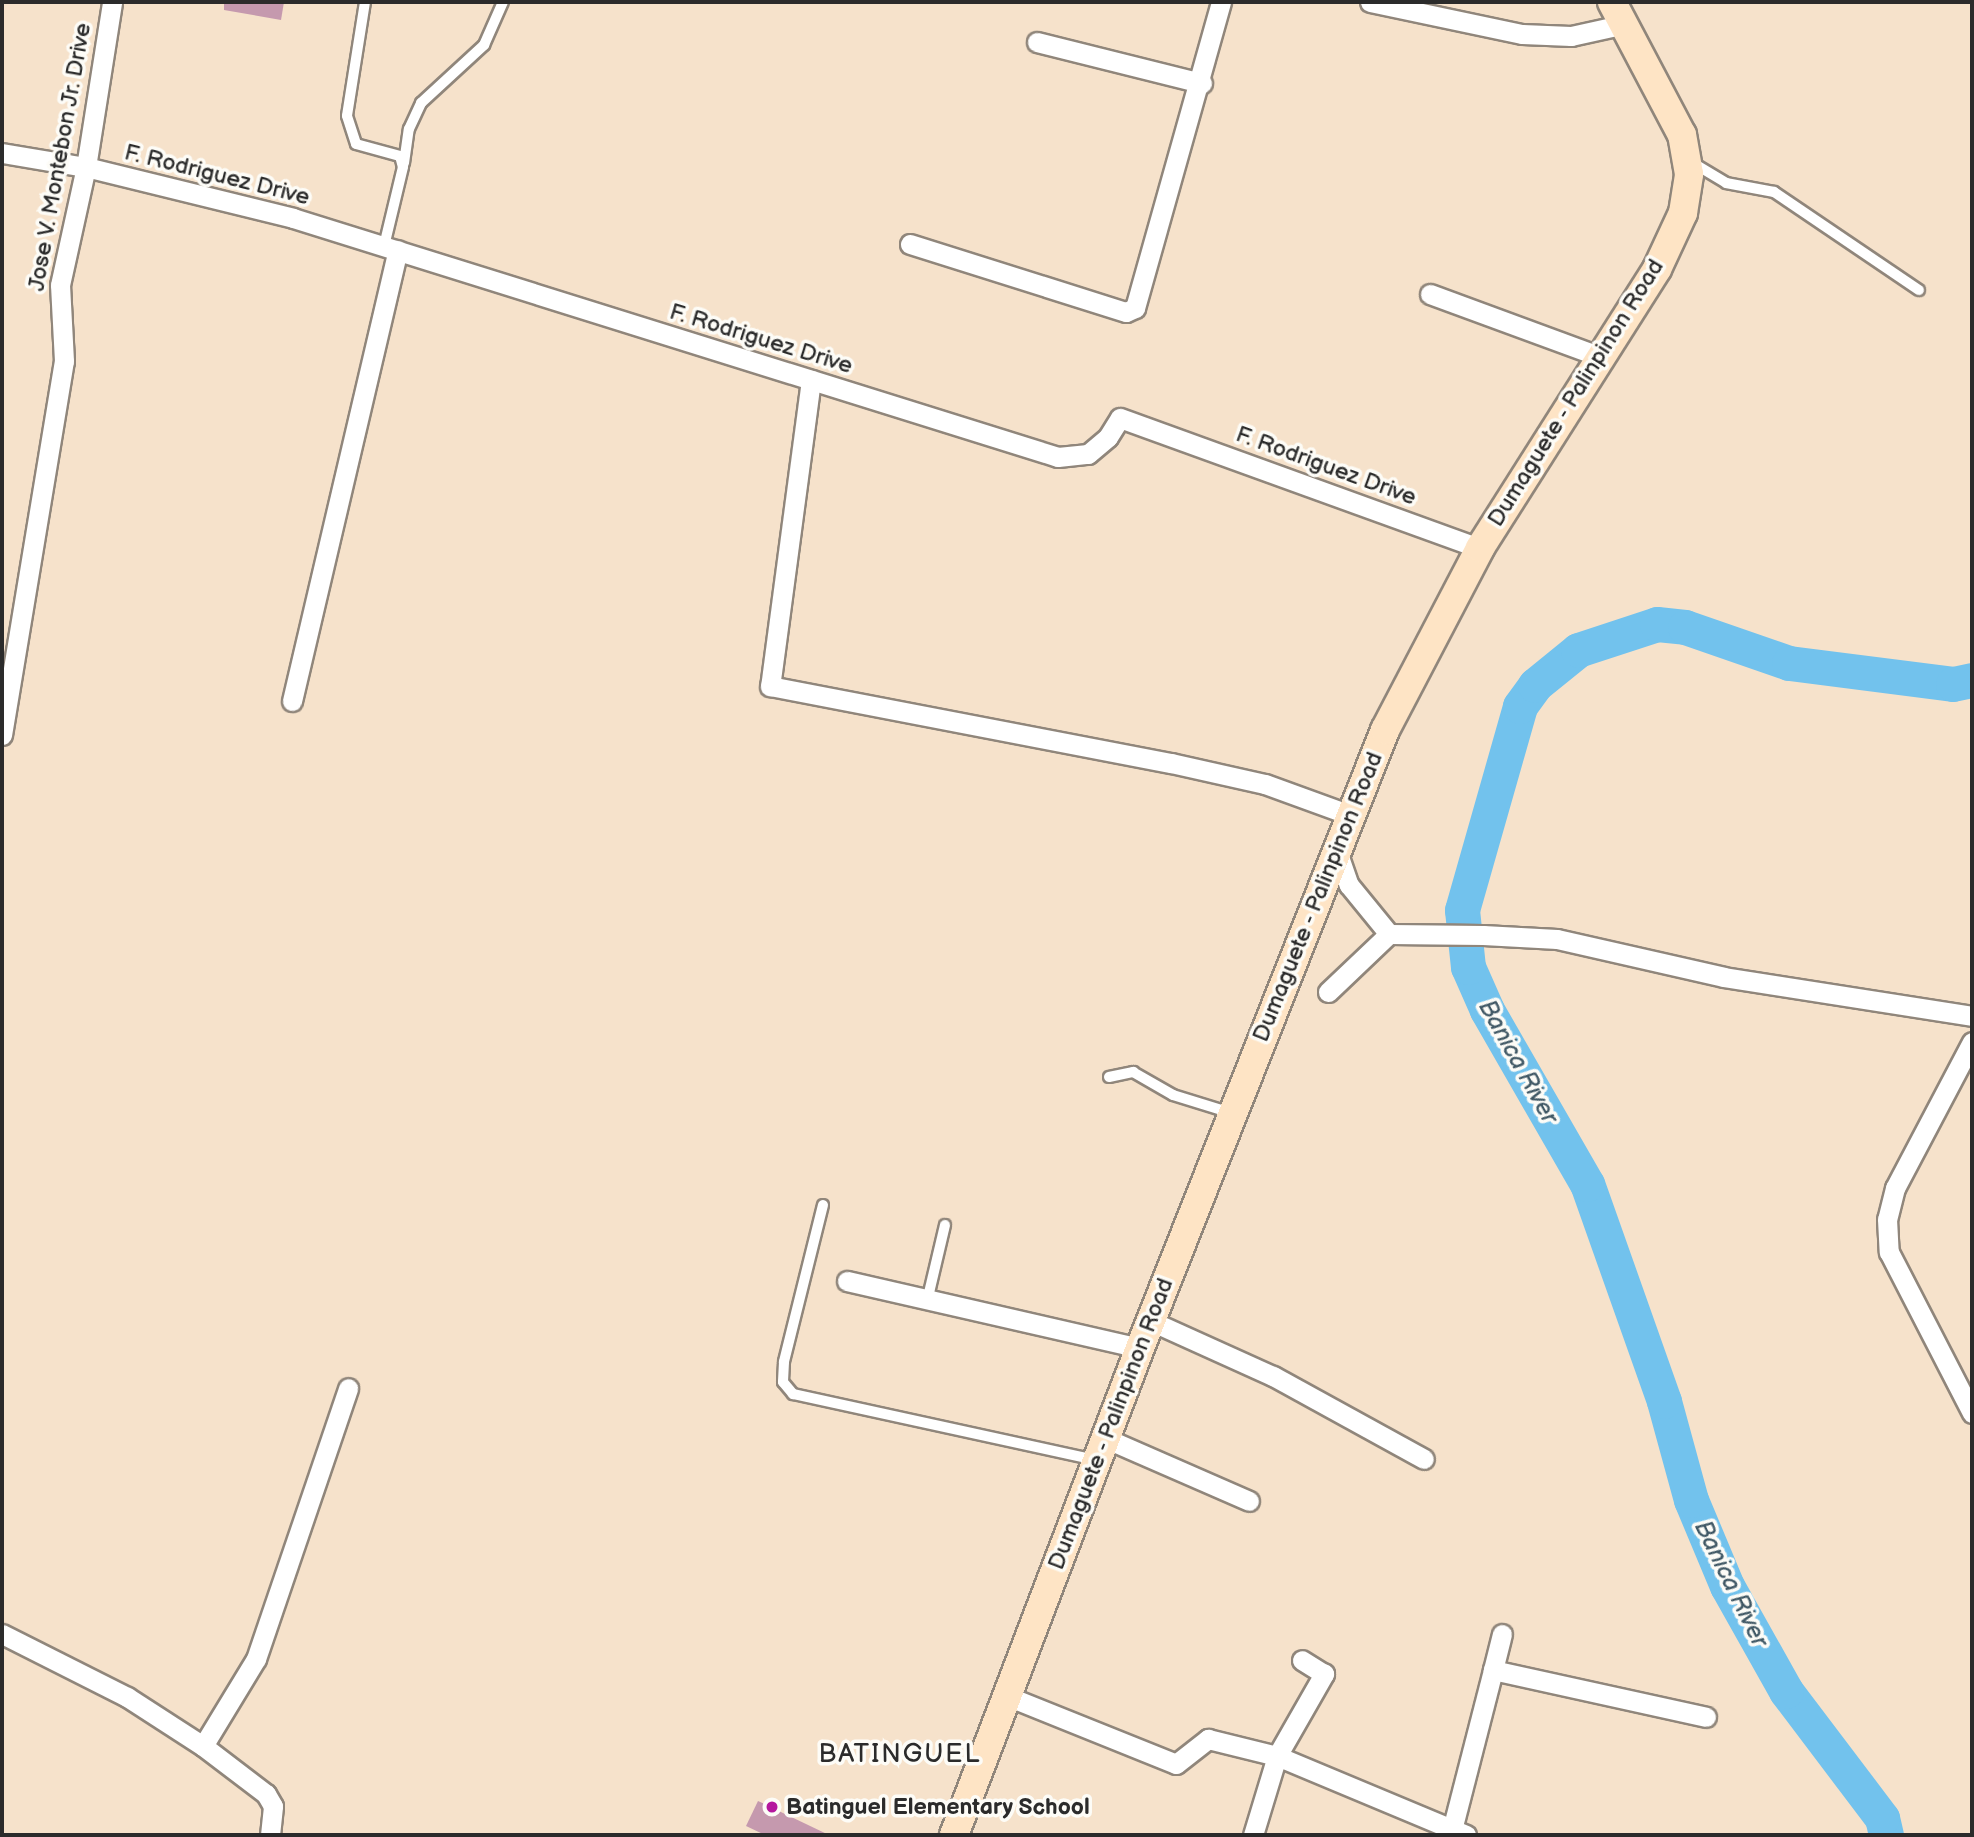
<!DOCTYPE html>
<style>
body{margin:0}
#map{position:relative;width:1974px;height:1837px;overflow:hidden;background:#f6e2cb;font-family:"Balsamiq Sans",sans-serif}
div>[style]{position:absolute}
.river>*{height:35px;margin:-17.5px;padding:0 17.5px;transform-origin:17.5px;border-radius:17.5px;background:#72c2ed}
.building>*{inset:0;background:#c599ae}
.roads{filter:drop-shadow(2px 0 #90867b) drop-shadow(-2px 0 #90867b) drop-shadow(0 2px #90867b) drop-shadow(0 -2px #90867b)}
.lane>*{height:10px;margin:-5px;padding:0 5px;transform-origin:5px;border-radius:5px;background:#fff}
.street>*{height:19px;margin:-9.5px;padding:0 9.5px;transform-origin:9.5px;border-radius:9.5px;background:#fff}
.secondary>*{height:28px;margin:-14px;padding:0 14px;transform-origin:14px;border-radius:14px;background:#fee4c5}
.dots>*{width:19px;height:19px;translate:-50% -50%;box-sizing:border-box;border:4px solid #fdfcf7;border-radius:50%}
span{translate:-50% -50%;white-space:nowrap;text-align:center;line-height:1.15;-webkit-text-stroke:7px #fdfcf7;paint-order:stroke}
.street-label{font-size:23px;color:#2b2b2b}
.poi-label{font-size:23px;color:#2b2b2b;font-weight:700}
.left{translate:0 -50%;text-align:left}
.water-label{font-size:24px;color:#405865;font-style:italic}
.quarter-label{font-size:26px;color:#2b2b2b;letter-spacing:2px}
.frame{position:absolute;inset:0;border:4px solid #2b2b2b;pointer-events:none}
</style>
<div id="map">
<div class="river">
<div style="left:1886px;top:1835px;width:17px;rotate:-103deg"></div>
<div style="left:1882px;top:1818px;width:159px;rotate:-127.1deg"></div>
<div style="left:1786px;top:1691px;width:120px;rotate:-119.3deg"></div>
<div style="left:1727px;top:1586px;width:93px;rotate:-112.7deg"></div>
<div style="left:1691px;top:1500px;width:103px;rotate:-105.3deg"></div>
<div style="left:1664px;top:1401px;width:230px;rotate:-109.5deg"></div>
<div style="left:1587px;top:1184px;width:201px;rotate:-119.9deg"></div>
<div style="left:1487px;top:1010px;width:47px;rotate:-113.8deg"></div>
<div style="left:1468px;top:967px;width:57px;rotate:-96deg"></div>
<div style="left:1462px;top:910px;width:212px;rotate:-74.1deg"></div>
<div style="left:1520px;top:706px;width:26px;rotate:-54deg"></div>
<div style="left:1535px;top:685px;width:55px;rotate:-39.1deg"></div>
<div style="left:1578px;top:650px;width:83px;rotate:-18.2deg"></div>
<div style="left:1657px;top:624px;width:28px;rotate:6deg"></div>
<div style="left:1685px;top:627px;width:110px;rotate:19.1deg"></div>
<div style="left:1789px;top:663px;width:165px;rotate:7.3deg"></div>
<div style="left:1953px;top:684px;width:19px;rotate:-12deg"></div>
</div>
<div class="building">
<div style="clip-path:polygon(224px 2px,284px 2px,281px 20px,224px 10px)"></div>
<div style="clip-path:polygon(758px 1801px,829px 1835px,765px 1835px,746px 1826px)"></div>
</div>
<div class="roads">
<div class="lane">
<div style="left:365px;top:2px;width:115px;rotate:99deg"></div>
<div style="left:347px;top:116px;width:29px;rotate:72deg"></div>
<div style="left:356px;top:144px;width:46px;rotate:15.3deg"></div>
<div style="left:400px;top:156px;width:11px;rotate:75deg"></div>
<div style="left:403px;top:167px;width:81px;rotate:103.5deg"></div>
<div style="left:404px;top:163px;width:34px;rotate:-82deg"></div>
<div style="left:409px;top:129px;width:29px;rotate:-65deg"></div>
<div style="left:421px;top:103px;width:86px;rotate:-42.6deg"></div>
<div style="left:484px;top:45px;width:47px;rotate:-66.2deg"></div>
<div style="left:1693px;top:163px;width:39px;rotate:31deg"></div>
<div style="left:1726px;top:183px;width:49px;rotate:10.6deg"></div>
<div style="left:1774px;top:192px;width:175px;rotate:34.1deg"></div>
<div style="left:1109px;top:1077px;width:25px;rotate:-12deg"></div>
<div style="left:1133px;top:1072px;width:46px;rotate:29.9deg"></div>
<div style="left:1173px;top:1095px;width:61px;rotate:17.2deg"></div>
<div style="left:823px;top:1205px;width:162px;rotate:104deg"></div>
<div style="left:784px;top:1362px;width:20px;rotate:93deg"></div>
<div style="left:783px;top:1382px;width:16px;rotate:50deg"></div>
<div style="left:793px;top:1394px;width:310px;rotate:12.3deg"></div>
<div style="left:928px;top:1297px;width:74px;rotate:-76.7deg"></div>
</div>
<div class="street">
<div style="left:1370px;top:2px;width:155px;rotate:11.9deg"></div>
<div style="left:1522px;top:34px;width:49px;rotate:2.3deg"></div>
<div style="left:1571px;top:36px;width:51px;rotate:-12.4deg"></div>
<div style="left:1037px;top:42px;width:170px;rotate:14deg"></div>
<div style="left:2px;top:153px;width:85px;rotate:9.5deg"></div>
<div style="left:86px;top:167px;width:213px;rotate:13.8deg"></div>
<div style="left:293px;top:218px;width:801px;rotate:17.35deg"></div>
<div style="left:1058px;top:457px;width:30px;rotate:-6deg"></div>
<div style="left:1088px;top:454px;width:26px;rotate:-40deg"></div>
<div style="left:1108px;top:437px;width:22px;rotate:-58deg"></div>
<div style="left:1120px;top:418px;width:383px;rotate:19.9deg"></div>
<div style="left:910px;top:244px;width:226px;rotate:17.5deg"></div>
<div style="left:1126px;top:312px;width:10px;rotate:-24deg"></div>
<div style="left:1135px;top:308px;width:318px;rotate:-74.3deg"></div>
<div style="left:1430px;top:294px;width:182px;rotate:20.2deg"></div>
<div style="left:811px;top:380px;width:309px;rotate:97.6deg"></div>
<div style="left:770px;top:686px;width:408px;rotate:10.9deg"></div>
<div style="left:1171px;top:763px;width:96px;rotate:12.6deg"></div>
<div style="left:1265px;top:784px;width:90px;rotate:20deg"></div>
<div style="left:292px;top:701px;width:463px;rotate:-76.8deg"></div>
<div style="left:2px;top:735px;width:379px;rotate:-80.6deg"></div>
<div style="left:64px;top:361px;width:76px;rotate:-93deg"></div>
<div style="left:60px;top:285px;width:121px;rotate:-77.6deg"></div>
<div style="left:86px;top:167px;width:167px;rotate:-81deg"></div>
<div style="left:1336px;top:848px;width:39px;rotate:71deg"></div>
<div style="left:1349px;top:885px;width:63px;rotate:50.8deg"></div>
<div style="left:1328px;top:992px;width:84px;rotate:-43.6deg"></div>
<div style="left:1389px;top:934px;width:94px;rotate:0.6deg"></div>
<div style="left:1483px;top:935px;width:74px;rotate:3.1deg"></div>
<div style="left:1557px;top:939px;width:171px;rotate:12.8deg"></div>
<div style="left:1724px;top:977px;width:251px;rotate:8.9deg"></div>
<div style="left:1972px;top:1042px;width:165px;rotate:117.8deg"></div>
<div style="left:1895px;top:1188px;width:32px;rotate:104deg"></div>
<div style="left:1887px;top:1219px;width:33px;rotate:87deg"></div>
<div style="left:1889px;top:1252px;width:181px;rotate:62.7deg"></div>
<div style="left:847px;top:1281px;width:301px;rotate:12.9deg"></div>
<div style="left:1151px;top:1321px;width:134px;rotate:24.3deg"></div>
<div style="left:1273px;top:1376px;width:172px;rotate:28.8deg"></div>
<div style="left:1105px;top:1438px;width:157px;rotate:23.6deg"></div>
<div style="left:2px;top:1634px;width:140px;rotate:26.7deg"></div>
<div style="left:127px;top:1697px;width:90px;rotate:32.8deg"></div>
<div style="left:1493px;top:1670px;width:37px;rotate:-76deg"></div>
<div style="left:1007px;top:1696px;width:182px;rotate:21.9deg"></div>
<div style="left:1176px;top:1764px;width:41px;rotate:-38deg"></div>
<div style="left:1208px;top:1739px;width:71px;rotate:13.8deg"></div>
<div style="left:1277px;top:1756px;width:205px;rotate:22.7deg"></div>
<div style="left:1452px;top:1830px;width:165px;rotate:-75.6deg"></div>
<div style="left:1493px;top:1670px;width:218px;rotate:12.4deg"></div>
<div style="left:270px;top:1835px;width:29px;rotate:-84deg"></div>
<div style="left:273px;top:1806px;width:14px;rotate:-120deg"></div>
<div style="left:266px;top:1794px;width:79px;rotate:-142.7deg"></div>
<div style="left:203px;top:1746px;width:102px;rotate:-58.7deg"></div>
<div style="left:256px;top:1659px;width:286px;rotate:-71.2deg"></div>
<div style="left:1253px;top:1835px;width:83px;rotate:-73.1deg"></div>
<div style="left:1277px;top:1756px;width:95px;rotate:-60.2deg"></div>
<div style="left:1324px;top:1674px;width:26px;rotate:-148deg"></div>
</div>
<div class="secondary">
<div style="left:954px;top:1835px;width:521px;rotate:-69.1deg"></div>
<div style="left:1140px;top:1348px;width:665px;rotate:-68.37deg"></div>
<div style="left:1385px;top:730px;width:205px;rotate:-62.4deg"></div>
<div style="left:1480px;top:548px;width:330px;rotate:-57.6deg"></div>
<div style="left:1657px;top:269px;width:62px;rotate:-65.1deg"></div>
<div style="left:1683px;top:213px;width:39px;rotate:-81deg"></div>
<div style="left:1689px;top:174px;width:40px;rotate:-100deg"></div>
<div style="left:1682px;top:135px;width:150px;rotate:-117.8deg"></div>
</div>
</div>
<div class="dots">
<div style="left:772px;top:1807px;background:#b5179e"></div>
</div>
<div class="street-label">
<span style="left:60px;top:157px;rotate:-80deg">Jose V. Montebon Jr. Drive</span>
<span style="left:217px;top:175px;rotate:14deg">F. Rodriguez Drive</span>
<span style="left:761px;top:339px;rotate:17deg">F. Rodriguez Drive</span>
<span style="left:1576px;top:393px;rotate:-58deg">Dumaguete - Palinpinon Road</span>
<span style="left:1326px;top:466px;rotate:20deg">F. Rodriguez Drive</span>
<span style="left:1318px;top:897px;rotate:-68deg">Dumaguete - Palinpinon Road</span>
<span style="left:1111px;top:1424px;rotate:-69deg">Dumaguete - Palinpinon Road</span>
</div>
<div class="poi-label">
<span class="left" style="left:786px;top:1807px">Batinguel Elementary School</span>
</div>
<div class="water-label">
<span style="left:1518px;top:1062px;rotate:61deg">Banica River</span>
<span style="left:1731px;top:1584px;rotate:64deg">Banica River</span>
</div>
<div class="quarter-label">
<span style="left:900px;top:1755px">BATINGUEL</span>
</div>
<div class="frame"></div>
</div>
